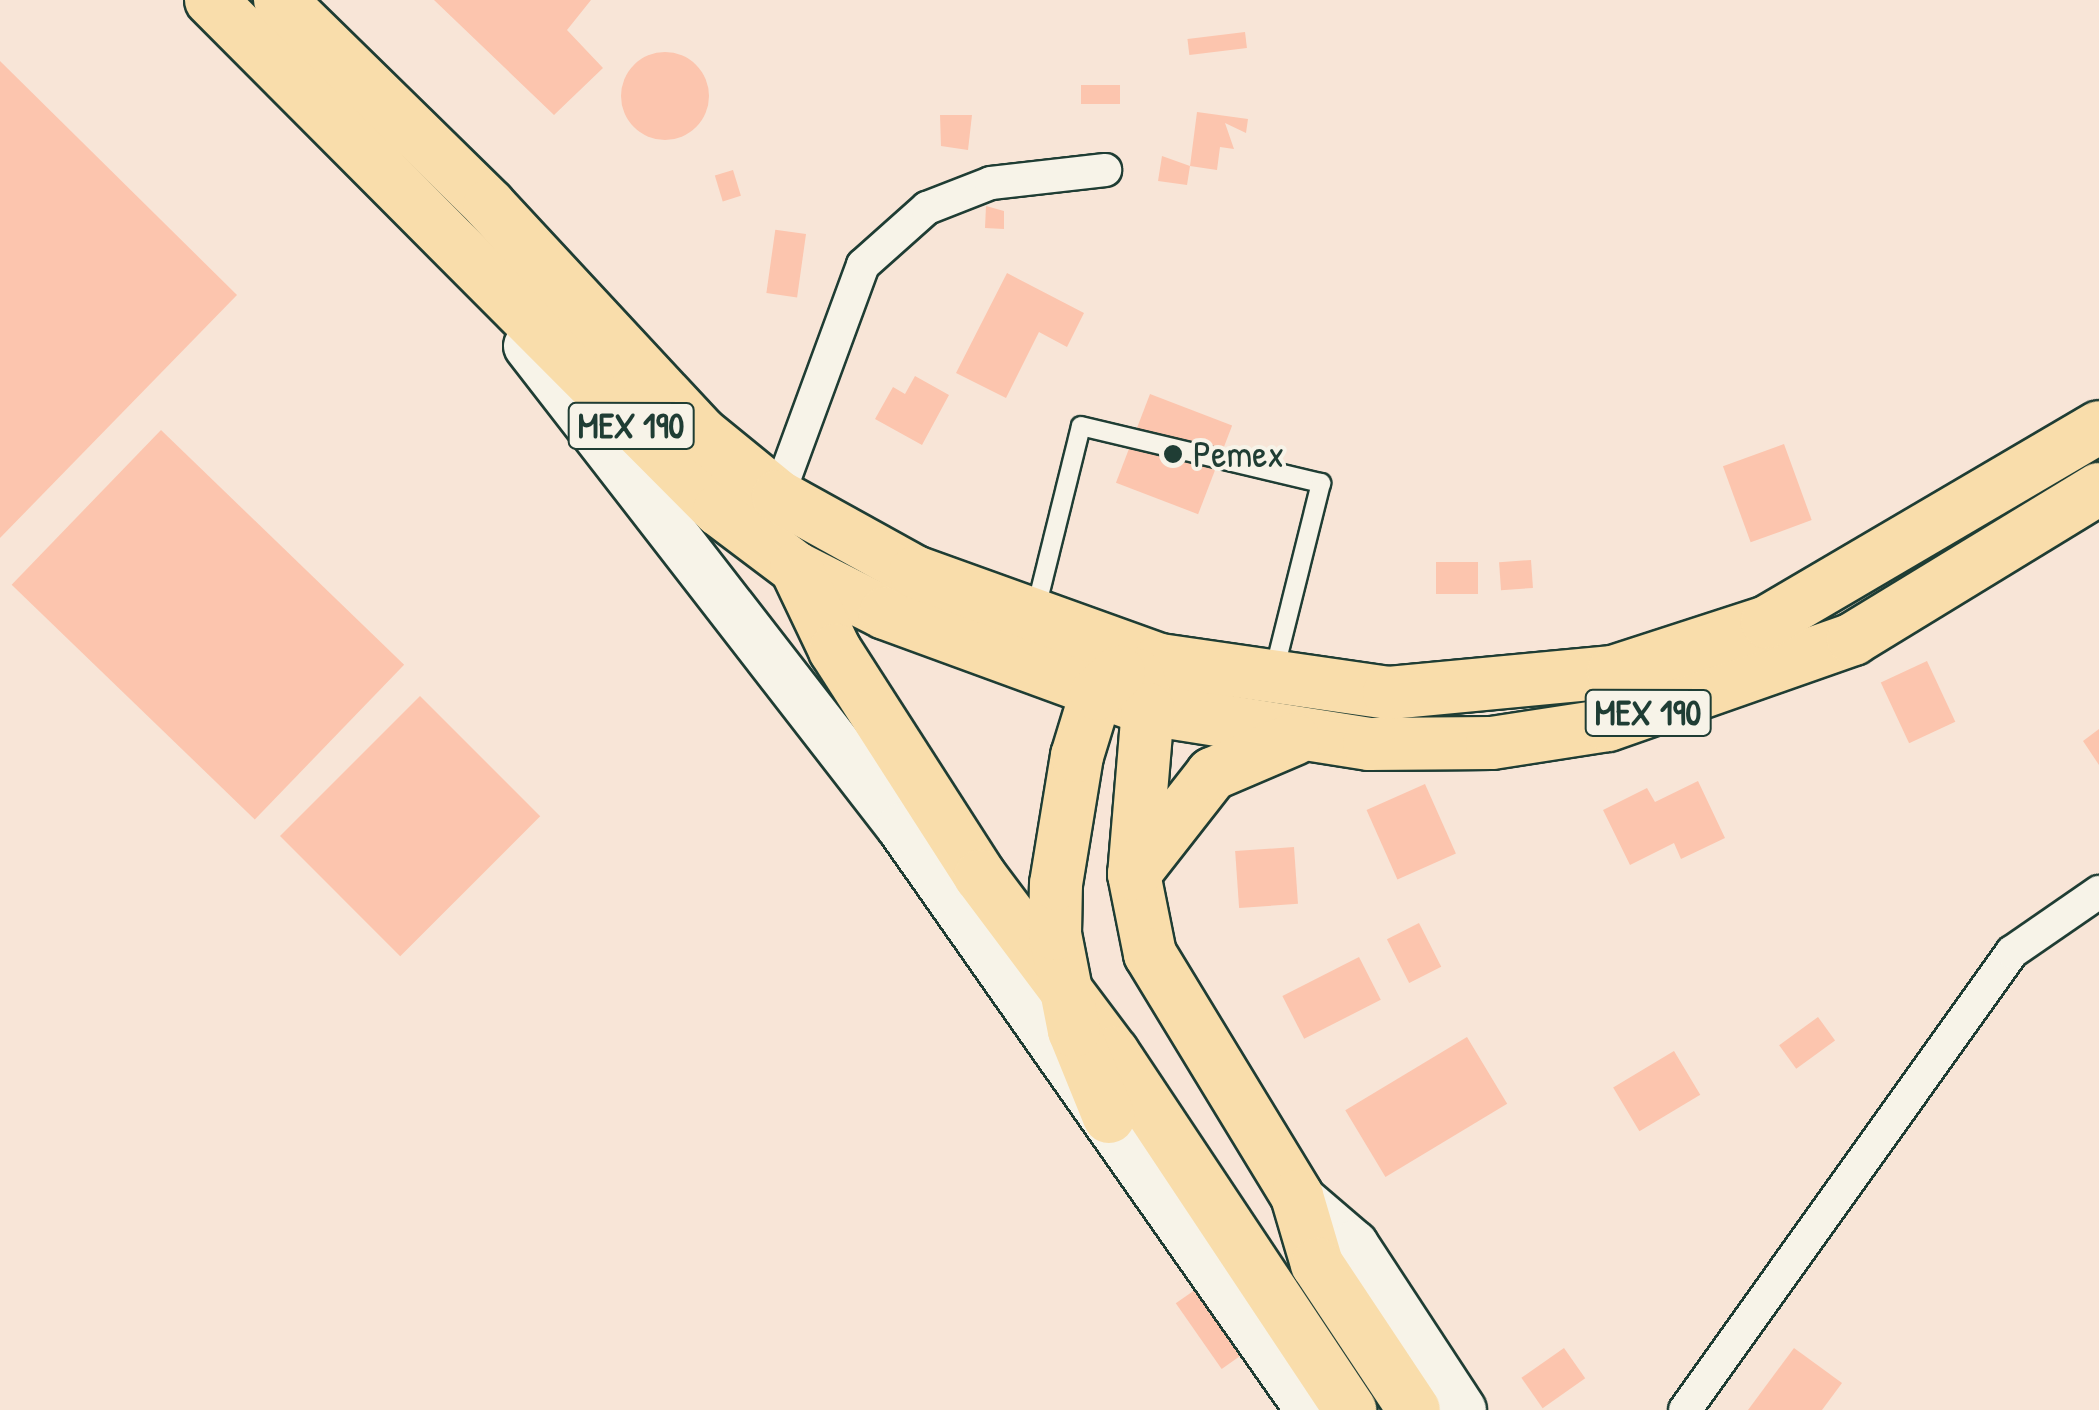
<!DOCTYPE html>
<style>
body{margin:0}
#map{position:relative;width:2099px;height:1410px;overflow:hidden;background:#f8e5d7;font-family:"Patrick Hand",sans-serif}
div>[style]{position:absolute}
.building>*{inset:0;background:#fcc5ae;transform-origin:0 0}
.round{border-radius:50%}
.roads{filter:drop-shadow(2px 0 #1f3d34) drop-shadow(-2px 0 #1f3d34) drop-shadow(0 2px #1f3d34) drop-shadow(0 -2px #1f3d34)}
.lane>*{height:18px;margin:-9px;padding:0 9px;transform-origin:9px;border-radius:9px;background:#f7f3e8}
.street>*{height:32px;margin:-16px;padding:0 16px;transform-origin:16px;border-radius:16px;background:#f7f3e8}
.secondary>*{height:48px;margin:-24px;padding:0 24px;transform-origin:24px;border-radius:24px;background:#f7f3e8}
.primary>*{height:52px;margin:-26px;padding:0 26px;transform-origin:26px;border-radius:26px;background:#f9ddab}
.dots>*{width:28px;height:28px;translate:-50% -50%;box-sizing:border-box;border:5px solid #f7f3e8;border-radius:50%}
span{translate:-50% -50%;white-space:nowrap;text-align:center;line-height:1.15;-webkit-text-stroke:8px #f7f3e8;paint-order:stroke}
.shield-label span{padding:2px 8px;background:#f7f3e8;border:2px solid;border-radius:8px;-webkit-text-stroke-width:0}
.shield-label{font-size:35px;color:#1f3d34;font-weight:700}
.poi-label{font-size:38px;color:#1f3d34}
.left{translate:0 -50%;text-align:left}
</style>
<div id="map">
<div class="building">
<div style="clip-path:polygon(434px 0,591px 0,567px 30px,603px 68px,554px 115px)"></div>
<div style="left:1245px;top:32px;width:16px;height:58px;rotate:83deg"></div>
<div class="round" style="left:621px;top:52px;width:88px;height:88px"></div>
<div style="clip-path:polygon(0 61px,237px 295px,0 538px)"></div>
<div style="left:1081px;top:85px;width:39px;height:19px"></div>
<div style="clip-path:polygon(1197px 112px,1248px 119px,1246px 133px,1225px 123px,1234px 149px,1220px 147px,1217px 170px,1190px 166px)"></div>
<div style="clip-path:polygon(940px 115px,972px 115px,968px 150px,941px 146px)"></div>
<div style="clip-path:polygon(1162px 156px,1190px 166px,1187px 185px,1158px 181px)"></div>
<div style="left:733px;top:170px;width:27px;height:19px;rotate:73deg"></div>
<div style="clip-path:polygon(986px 206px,1004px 211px,1004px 229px,985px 228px)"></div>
<div style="left:806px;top:234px;width:64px;height:31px;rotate:98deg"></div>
<div style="clip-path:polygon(1007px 273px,1084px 313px,1067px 347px,1039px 332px,1006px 398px,956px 373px)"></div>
<div style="clip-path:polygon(915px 376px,949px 395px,922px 445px,875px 419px,893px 387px,905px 394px)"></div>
<div style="left:1150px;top:394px;width:88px;height:95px;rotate:21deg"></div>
<div style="left:161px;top:430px;width:338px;height:215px;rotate:44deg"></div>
<div style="left:1784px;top:444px;width:81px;height:65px;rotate:70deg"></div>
<div style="left:1531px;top:560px;width:28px;height:32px;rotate:86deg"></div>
<div style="left:1436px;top:562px;width:42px;height:32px"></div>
<div style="left:1927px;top:661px;width:67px;height:51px;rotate:65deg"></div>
<div style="left:420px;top:696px;width:170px;height:198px;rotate:45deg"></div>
<div style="clip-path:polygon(2099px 729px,2099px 765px,2083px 741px)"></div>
<div style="clip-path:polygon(1698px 781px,1725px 838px,1681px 859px,1674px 843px,1630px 865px,1603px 810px,1647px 788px,1655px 802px)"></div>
<div style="left:1425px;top:784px;width:76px;height:64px;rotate:66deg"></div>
<div style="left:1294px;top:847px;width:57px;height:59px;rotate:86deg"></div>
<div style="left:1419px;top:923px;width:49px;height:36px;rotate:63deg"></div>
<div style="left:1359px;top:957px;width:48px;height:86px;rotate:63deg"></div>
<div style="left:1818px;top:1017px;width:29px;height:48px;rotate:54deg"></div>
<div style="left:1467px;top:1037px;width:78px;height:142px;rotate:59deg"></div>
<div style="left:1674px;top:1051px;width:51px;height:71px;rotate:59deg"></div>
<div style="left:1202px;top:1285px;width:80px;height:32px;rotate:55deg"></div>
<div style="left:1564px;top:1348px;width:37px;height:52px;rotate:55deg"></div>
<div style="clip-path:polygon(1794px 1348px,1842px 1383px,1822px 1410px,1748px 1410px)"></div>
</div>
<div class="roads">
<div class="lane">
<div style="left:1036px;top:608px;width:187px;rotate:-76.1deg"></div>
<div style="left:1081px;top:426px;width:247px;rotate:13.4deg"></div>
<div style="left:1321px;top:483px;width:194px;rotate:104deg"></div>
</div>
<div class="street">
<div style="left:778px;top:496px;width:246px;rotate:-69.8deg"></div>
<div style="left:863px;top:265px;width:86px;rotate:-41.7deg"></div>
<div style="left:927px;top:208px;width:69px;rotate:-21.3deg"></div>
<div style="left:991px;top:183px;width:115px;rotate:-6.5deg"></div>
<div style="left:1685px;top:1410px;width:563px;rotate:-54.47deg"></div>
<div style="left:2012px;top:952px;width:106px;rotate:-34.6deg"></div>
</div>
<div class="secondary">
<div style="left:528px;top:346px;width:609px;rotate:52.21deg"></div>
<div style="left:901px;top:827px;width:712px;rotate:54.95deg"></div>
<div style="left:1297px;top:1196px;width:75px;rotate:40.7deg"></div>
<div style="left:1354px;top:1245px;width:197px;rotate:56.8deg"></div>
</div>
<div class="primary">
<div style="left:211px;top:0;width:720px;rotate:45.11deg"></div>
<div style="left:719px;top:510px;width:96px;rotate:37deg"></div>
<div style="left:796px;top:568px;width:100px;rotate:26.8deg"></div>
<div style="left:885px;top:613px;width:280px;rotate:20.1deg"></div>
<div style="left:1148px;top:709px;width:224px;rotate:9deg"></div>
<div style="left:1369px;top:744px;width:123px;rotate:-0.5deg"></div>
<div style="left:1492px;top:743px;width:117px;rotate:-8.8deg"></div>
<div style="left:1608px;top:725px;width:260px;rotate:-19.3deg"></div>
<div style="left:1853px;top:639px;width:288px;rotate:-31.4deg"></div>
<div style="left:280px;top:0;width:293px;rotate:44.4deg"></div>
<div style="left:489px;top:205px;width:311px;rotate:47.1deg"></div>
<div style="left:701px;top:433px;width:99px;rotate:39.3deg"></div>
<div style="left:778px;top:496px;width:157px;rotate:29deg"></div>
<div style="left:915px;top:572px;width:260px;rotate:19.8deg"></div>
<div style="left:1160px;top:660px;width:231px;rotate:8.2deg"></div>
<div style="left:1389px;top:693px;width:225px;rotate:-5.4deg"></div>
<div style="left:1613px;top:672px;width:162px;rotate:-18deg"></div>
<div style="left:1767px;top:622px;width:385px;rotate:-30.4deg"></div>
<div style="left:796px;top:568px;width:91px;rotate:64.6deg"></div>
<div style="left:835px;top:650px;width:269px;rotate:57.3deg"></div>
<div style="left:980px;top:876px;width:221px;rotate:53.1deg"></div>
<div style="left:1113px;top:1053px;width:429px;rotate:56.4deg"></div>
<div style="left:1137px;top:675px;width:36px;rotate:72deg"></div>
<div style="left:1148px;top:709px;width:166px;rotate:94.8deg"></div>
<div style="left:1134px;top:874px;width:82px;rotate:78.7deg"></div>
<div style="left:1150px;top:954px;width:283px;rotate:58.7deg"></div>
<div style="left:1297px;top:1196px;width:71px;rotate:73.6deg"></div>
<div style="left:1317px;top:1264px;width:175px;rotate:56.4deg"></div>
<div style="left:1134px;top:874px;width:127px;rotate:-52deg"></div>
<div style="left:1212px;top:774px;width:89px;rotate:-23.1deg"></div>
<div style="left:1109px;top:1117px;width:93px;rotate:-112.1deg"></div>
<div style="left:1074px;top:1031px;width:99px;rotate:-101.1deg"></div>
<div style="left:1055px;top:934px;width:50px;rotate:-88.9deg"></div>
<div style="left:1056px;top:884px;width:130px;rotate:-80.7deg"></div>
<div style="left:1077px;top:756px;width:65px;rotate:-73deg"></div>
<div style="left:1096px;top:694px;width:32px;rotate:-44deg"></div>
</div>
</div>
<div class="dots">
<div style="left:1173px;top:454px;background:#1f3d34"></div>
</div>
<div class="shield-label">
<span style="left:631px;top:426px">MEX 190</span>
<span style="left:1648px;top:713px">MEX 190</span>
</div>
<div class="poi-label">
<span class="left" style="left:1193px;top:454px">Pemex</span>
</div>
</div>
